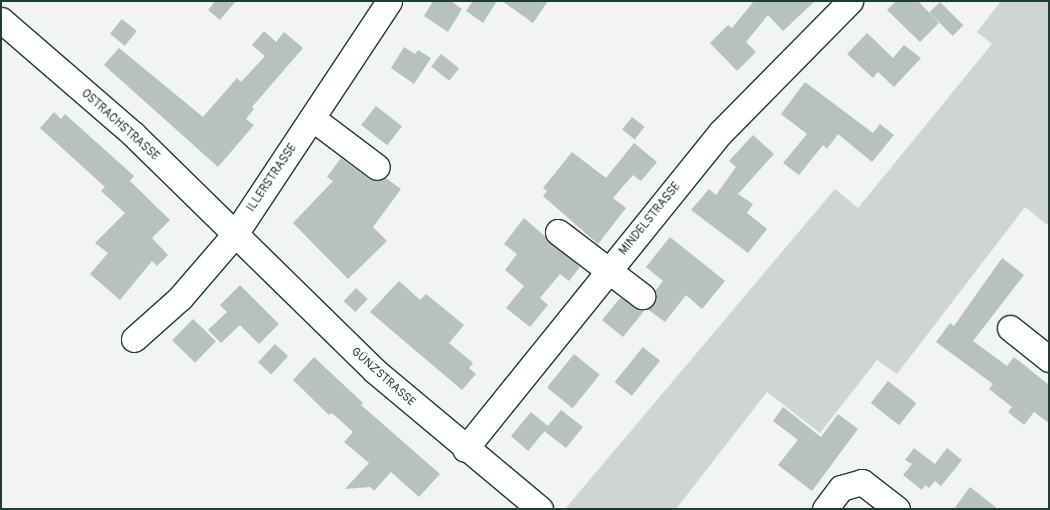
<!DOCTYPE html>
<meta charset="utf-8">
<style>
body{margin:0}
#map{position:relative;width:1050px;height:510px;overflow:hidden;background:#f2f3f3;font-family:Pangolin,sans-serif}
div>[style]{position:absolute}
.green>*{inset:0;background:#ced5d3}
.building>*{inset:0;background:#b7c1bd;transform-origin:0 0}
.roads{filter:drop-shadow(1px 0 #1f3d34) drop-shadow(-1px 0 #1f3d34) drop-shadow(0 1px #1f3d34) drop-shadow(0 -1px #1f3d34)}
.minor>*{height:25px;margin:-12.5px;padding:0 12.5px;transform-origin:12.5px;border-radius:12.5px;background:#fff}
span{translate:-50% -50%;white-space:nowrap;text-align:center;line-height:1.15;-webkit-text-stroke:4px #fff;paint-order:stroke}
.street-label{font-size:12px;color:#1f3d34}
.frame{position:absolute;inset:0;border:2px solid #1f3d34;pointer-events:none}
</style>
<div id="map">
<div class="green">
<div style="clip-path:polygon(1001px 1px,1049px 1px,1049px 226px,1025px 207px,897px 374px,877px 360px,820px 433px,767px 392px,676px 509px,565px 509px,835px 189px,858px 208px,992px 44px,977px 32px)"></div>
</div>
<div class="building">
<div style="clip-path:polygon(215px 1px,236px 1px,220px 20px,208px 10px)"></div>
<div style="clip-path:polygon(433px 1px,451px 1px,462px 9px,448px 32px,424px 16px)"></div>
<div style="clip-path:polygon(473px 1px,497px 1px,483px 23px,466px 11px)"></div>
<div style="clip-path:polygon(502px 1px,548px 1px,533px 23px)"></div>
<div style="clip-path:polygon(754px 1px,815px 1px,783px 31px,768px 15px,746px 42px,756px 52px,737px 71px,710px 43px,728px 25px,732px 28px)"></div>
<div style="clip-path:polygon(896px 1px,918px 1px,939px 23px,920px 42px,887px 10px)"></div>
<div style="left:940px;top:2px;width:33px;height:15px;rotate:45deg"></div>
<div style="left:122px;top:19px;width:19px;height:19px;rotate:39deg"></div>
<div style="clip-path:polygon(264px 31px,276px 42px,284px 32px,303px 48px,252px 107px,254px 109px,246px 119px,254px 125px,218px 167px,104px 65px,119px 48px,203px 117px,237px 78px,241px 82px,265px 56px,252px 45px)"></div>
<div style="clip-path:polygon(867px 33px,893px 58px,904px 45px,921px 58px,894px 87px,878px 72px,873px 78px,847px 54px)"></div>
<div style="clip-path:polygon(404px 47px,415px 54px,418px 50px,431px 58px,414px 84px,391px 68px)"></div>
<div style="left:441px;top:54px;width:23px;height:16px;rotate:38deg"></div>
<div style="clip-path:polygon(805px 82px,873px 133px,880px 124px,894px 135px,872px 162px,838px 134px,827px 149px,823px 145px,799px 175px,783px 163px,807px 134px,781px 114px)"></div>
<div style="left:376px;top:106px;width:33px;height:24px;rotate:38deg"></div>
<div style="clip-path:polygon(54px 112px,61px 119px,65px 114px,134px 176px,130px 181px,170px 220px,152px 238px,168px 255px,157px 266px,152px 261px,120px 300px,90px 274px,108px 253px,95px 243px,125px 213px,101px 191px,105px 187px,40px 128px)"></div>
<div style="left:632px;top:117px;width:16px;height:16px;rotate:38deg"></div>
<div style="clip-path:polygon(753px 135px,774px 154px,738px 194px,753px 204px,747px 213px,767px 229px,748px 253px,691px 210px,709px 189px,716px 195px,736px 167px,729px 161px)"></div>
<div style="clip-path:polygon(634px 143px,657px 162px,641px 181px,633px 175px,613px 198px,626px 208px,598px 244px,543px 196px,547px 191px,543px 188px,572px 152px,606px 178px)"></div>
<div style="clip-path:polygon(341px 158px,369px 179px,376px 181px,386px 178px,401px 189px,373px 227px,387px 241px,348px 279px,293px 223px,333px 181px,327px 177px)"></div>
<div style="clip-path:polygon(524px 218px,580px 267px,569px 281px,560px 274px,540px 298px,548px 305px,530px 327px,506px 308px,524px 286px,505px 270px,517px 254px,504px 244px)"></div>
<div style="clip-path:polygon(670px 237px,725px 281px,702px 309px,686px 295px,665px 322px,647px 309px,654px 304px,655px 291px,663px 281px,646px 267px)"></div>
<div style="clip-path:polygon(1002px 258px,1024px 275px,973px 341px,1007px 366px,1014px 357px,1049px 385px,1049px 423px,1034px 412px,1024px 425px,1008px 412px,1012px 407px,989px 389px,993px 384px,936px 342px,950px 323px,954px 326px)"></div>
<div style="clip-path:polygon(399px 281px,420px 300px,426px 294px,464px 325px,449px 343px,473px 363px,469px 368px,476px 374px,462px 390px,370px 312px)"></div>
<div style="clip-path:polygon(240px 285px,279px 324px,259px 344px,240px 325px,221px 343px,208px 330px,227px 312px,220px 305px)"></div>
<div style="left:356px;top:288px;width:16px;height:18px;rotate:43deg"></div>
<div style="clip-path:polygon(620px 298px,644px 311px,623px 337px,602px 320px)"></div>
<div style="left:193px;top:319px;width:32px;height:30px;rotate:44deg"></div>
<div style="left:275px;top:344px;width:18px;height:25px;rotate:43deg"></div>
<div style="left:643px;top:347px;width:22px;height:45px;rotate:39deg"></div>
<div style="left:574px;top:354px;width:33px;height:43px;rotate:39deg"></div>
<div style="clip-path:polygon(314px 357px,363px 403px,361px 405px,440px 474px,419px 497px,391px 472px,374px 491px,370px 487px,345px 489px,369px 463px,344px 442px,353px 432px,332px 413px,329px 415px,293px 380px)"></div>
<div style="left:888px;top:381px;width:36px;height:28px;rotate:38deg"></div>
<div style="clip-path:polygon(783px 407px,821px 437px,838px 414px,858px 429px,812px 491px,778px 465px,798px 440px,773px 421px)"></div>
<div style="clip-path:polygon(561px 410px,583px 427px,566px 448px,544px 431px,548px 427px,528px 451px,511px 436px,531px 412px,548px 426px)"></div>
<div style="clip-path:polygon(914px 448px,935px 464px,947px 448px,962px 460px,941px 486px,935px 481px,929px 488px,925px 485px,922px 490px,903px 475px,912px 464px,905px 460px)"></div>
<div style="clip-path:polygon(970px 487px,998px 509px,954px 509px)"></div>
</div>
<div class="roads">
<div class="minor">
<div style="left:1px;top:20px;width:174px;rotate:40.8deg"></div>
<div style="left:133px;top:134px;width:339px;rotate:44.4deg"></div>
<div style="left:375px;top:371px;width:215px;rotate:39.9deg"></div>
<div style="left:312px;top:118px;width:81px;rotate:37deg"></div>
<div style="left:558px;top:232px;width:106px;rotate:37.3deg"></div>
<div style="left:1010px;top:328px;width:50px;rotate:38.5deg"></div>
<div style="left:134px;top:339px;width:62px;rotate:-41.7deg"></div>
<div style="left:180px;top:298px;width:84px;rotate:-49.3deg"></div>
<div style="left:235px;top:234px;width:279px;rotate:-56.5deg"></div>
<div style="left:465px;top:449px;width:407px;rotate:-51.1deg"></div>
<div style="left:721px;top:132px;width:184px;rotate:-45.4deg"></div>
<div style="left:825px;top:509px;width:26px;rotate:-53deg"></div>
<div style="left:841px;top:488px;width:22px;rotate:-16deg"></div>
<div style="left:862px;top:482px;width:44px;rotate:37.6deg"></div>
</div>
</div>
<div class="street-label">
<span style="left:120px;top:125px;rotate:42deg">OSTRACHSTRASSE</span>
<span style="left:272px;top:178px;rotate:-56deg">ILLERSTRASSE</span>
<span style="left:650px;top:219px;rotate:-51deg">MINDELSTRASSE</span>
<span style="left:383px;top:377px;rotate:42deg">GÜNZSTRASSE</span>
</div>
<div class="frame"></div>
</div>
